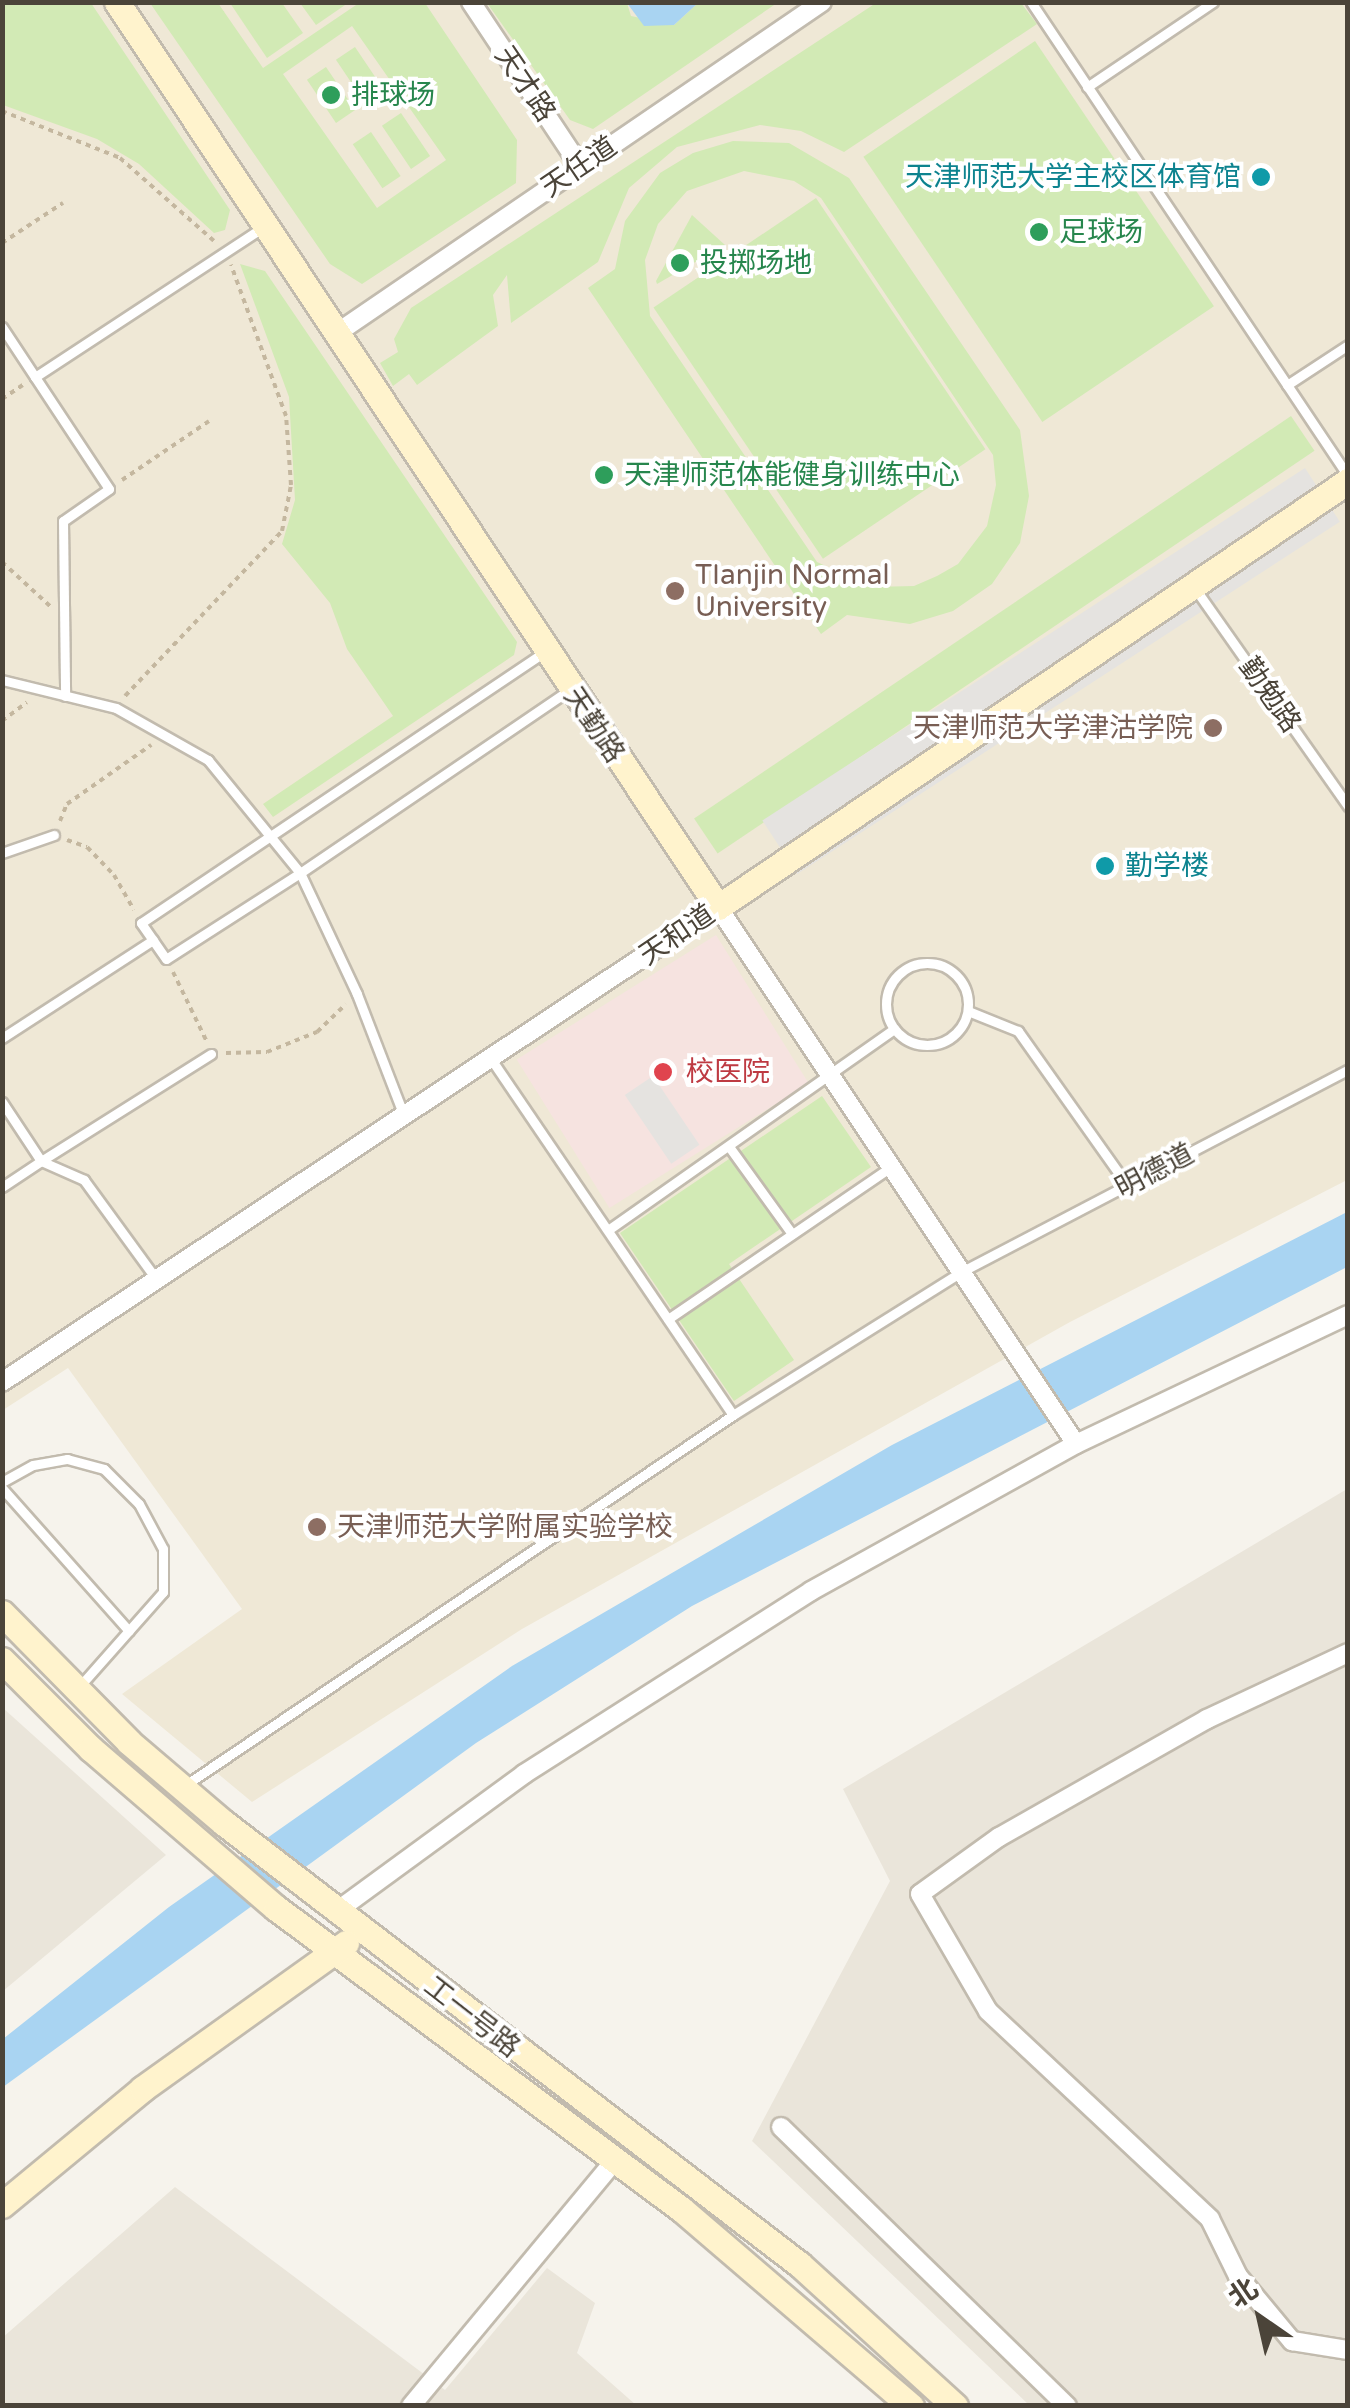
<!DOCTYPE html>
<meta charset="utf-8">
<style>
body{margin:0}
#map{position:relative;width:1350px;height:2408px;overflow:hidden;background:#f6f3ec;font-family:"Varela Round","Noto Sans SC",sans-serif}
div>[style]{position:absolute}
.residential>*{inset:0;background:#eae5da}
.education>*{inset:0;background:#efe8d6}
.medical>*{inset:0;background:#f6e3e0;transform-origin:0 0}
.green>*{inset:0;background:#d2eab5;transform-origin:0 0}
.parking>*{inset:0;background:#e5e3e0;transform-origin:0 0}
.water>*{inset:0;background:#a9d4f2}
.path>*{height:4px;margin-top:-2px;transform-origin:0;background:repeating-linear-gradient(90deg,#c4b79f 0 5px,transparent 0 10px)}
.roads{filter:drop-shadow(2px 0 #c2bbae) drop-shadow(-2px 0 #c2bbae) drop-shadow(0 2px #c2bbae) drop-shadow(0 -2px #c2bbae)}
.lane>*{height:9px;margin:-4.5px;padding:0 4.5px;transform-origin:4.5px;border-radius:4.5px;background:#fff}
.lane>.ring{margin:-4.5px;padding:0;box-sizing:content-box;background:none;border:9px solid #fff;border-radius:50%}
.street>*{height:18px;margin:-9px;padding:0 9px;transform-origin:9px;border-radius:9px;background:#fff}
.secondary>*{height:25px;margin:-12.5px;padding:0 12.5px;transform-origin:12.5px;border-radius:12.5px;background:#fff3cd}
.dots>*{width:28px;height:28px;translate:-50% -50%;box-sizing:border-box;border:5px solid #fff;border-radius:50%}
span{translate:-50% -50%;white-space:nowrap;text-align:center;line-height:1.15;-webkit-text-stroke:8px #fff;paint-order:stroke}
.street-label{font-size:28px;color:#4b4439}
.leisure-label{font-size:28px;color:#27864d}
.left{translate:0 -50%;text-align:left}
.culture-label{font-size:28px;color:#0d838f}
.right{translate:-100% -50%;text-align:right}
.education-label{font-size:28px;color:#785e54}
.health-label{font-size:28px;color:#be3a42}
.frame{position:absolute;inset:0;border:5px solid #4b4439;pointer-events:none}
.north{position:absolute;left:1210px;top:2268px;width:100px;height:100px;-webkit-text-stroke:8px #fff;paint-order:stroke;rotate:326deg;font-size:28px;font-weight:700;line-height:40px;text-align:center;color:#4b4439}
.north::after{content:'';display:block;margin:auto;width:35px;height:45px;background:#4b4439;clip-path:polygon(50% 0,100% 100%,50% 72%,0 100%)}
</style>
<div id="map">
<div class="residential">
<div style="clip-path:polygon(1347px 1489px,1347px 2405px,1029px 2405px,752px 2141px,890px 1881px,843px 1789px)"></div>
<div style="clip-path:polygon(3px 1708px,166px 1855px,3px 1991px)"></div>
<div style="clip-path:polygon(175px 2187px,445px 2390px,547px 2268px,595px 2303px,577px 2353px,636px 2405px,3px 2405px,2px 2338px)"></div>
</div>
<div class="education">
<div style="clip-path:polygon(3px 3px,1347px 3px,1347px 1180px,1070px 1322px,522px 1629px,252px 1802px,122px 1694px,242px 1609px,68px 1368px,3px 1410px)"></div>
</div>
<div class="medical">
<div style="left:716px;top:935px;width:175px;height:235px;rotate:58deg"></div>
</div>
<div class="green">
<div style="clip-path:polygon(2px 3px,91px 3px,230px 210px,225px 230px,214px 233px,139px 164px,97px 139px,3px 105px)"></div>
<div style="clip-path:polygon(evenodd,150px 3px,218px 3px,263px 68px,359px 3px,425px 3px,517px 140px,516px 183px,362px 284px,330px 264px,150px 3px,352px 26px,446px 160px,377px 208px,283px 74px,352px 26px)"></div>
<div style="clip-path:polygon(230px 3px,282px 3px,303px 33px,267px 58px)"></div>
<div style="clip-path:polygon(300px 3px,348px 3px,316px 25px)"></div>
<div style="clip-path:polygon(487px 3px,627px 3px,631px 16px,674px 25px,698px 3px,777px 3px,593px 129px,570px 120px)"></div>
<div style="clip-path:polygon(876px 3px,1021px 3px,1037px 24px,844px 152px,801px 131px,760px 125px,677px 147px,629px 188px,598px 262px,511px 323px,507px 275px,493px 295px,498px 326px,417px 385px,409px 374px,393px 386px,380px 363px,398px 352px,394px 339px,411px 308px)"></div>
<div style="left:1035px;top:41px;width:320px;height:207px;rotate:56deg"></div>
<div style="left:355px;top:47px;width:53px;height:23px;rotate:56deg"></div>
<div style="left:326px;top:67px;width:52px;height:23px;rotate:56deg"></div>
<div style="left:401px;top:113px;width:52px;height:23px;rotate:56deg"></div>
<div style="left:371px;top:132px;width:53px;height:22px;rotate:56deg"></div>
<div style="clip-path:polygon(evenodd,733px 141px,789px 143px,849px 178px,1020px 430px,1029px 496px,1020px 543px,992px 584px,953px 611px,910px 624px,847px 615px,821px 634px,588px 288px,615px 269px,625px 221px,660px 173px,693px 153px,733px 141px,744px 171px,794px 181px,821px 198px,993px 455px,996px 485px,987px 526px,958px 564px,937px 576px,914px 586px,872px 587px,817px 562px,650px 316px,645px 260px,658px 224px,687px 191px,744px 171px)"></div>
<div style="left:816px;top:198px;width:303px;height:196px;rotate:56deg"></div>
<div style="clip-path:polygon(692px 215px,725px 245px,657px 284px,656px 281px)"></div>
<div style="clip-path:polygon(240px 264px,265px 271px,517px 642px,514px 655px,273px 817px,263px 804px,393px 716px,347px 649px,330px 603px,282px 544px,295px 500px,289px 397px)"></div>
<div style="left:1291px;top:416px;width:42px;height:720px;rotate:56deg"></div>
<div style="clip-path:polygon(822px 1096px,871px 1167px,729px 1264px,794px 1360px,734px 1401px,620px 1233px)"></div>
</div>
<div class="parking">
<div style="left:1305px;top:468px;width:64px;height:647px;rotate:57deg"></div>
<div style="left:653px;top:1076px;width:83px;height:34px;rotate:56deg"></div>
</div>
<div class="water">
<div style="clip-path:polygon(627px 3px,627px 2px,698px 3px,674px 25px,644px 26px)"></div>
<div style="clip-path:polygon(1347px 1212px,1347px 1267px,692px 1606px,476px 1743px,3px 2087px,3px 2039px,169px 1907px,512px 1666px,892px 1445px)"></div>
</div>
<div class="path">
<div style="left:2px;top:111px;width:127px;rotate:21.7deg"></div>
<div style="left:120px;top:158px;width:125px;rotate:41.4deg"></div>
<div style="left:2px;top:243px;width:73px;rotate:-33.3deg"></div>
<div style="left:2px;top:399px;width:25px;rotate:-34deg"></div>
<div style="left:122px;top:480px;width:105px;rotate:-34.1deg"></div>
<div style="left:2px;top:562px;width:65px;rotate:42.5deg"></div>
<div style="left:125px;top:696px;width:228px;rotate:-46.4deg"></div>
<div style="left:282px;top:531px;width:47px;rotate:-78.9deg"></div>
<div style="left:291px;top:485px;width:69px;rotate:-94.1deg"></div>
<div style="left:286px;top:416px;width:161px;rotate:-110deg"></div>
<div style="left:2px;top:721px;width:31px;rotate:-37deg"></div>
<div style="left:60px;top:821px;width:18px;rotate:-68deg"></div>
<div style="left:67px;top:804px;width:103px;rotate:-35.1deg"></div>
<div style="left:67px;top:840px;width:21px;rotate:19deg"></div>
<div style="left:87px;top:847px;width:39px;rotate:46deg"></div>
<div style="left:114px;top:875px;width:40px;rotate:60.3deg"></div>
<div style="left:173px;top:972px;width:76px;rotate:64.1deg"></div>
<div style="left:226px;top:1053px;width:41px;rotate:-1.4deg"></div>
<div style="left:267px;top:1052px;width:54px;rotate:-21.8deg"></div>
<div style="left:317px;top:1032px;width:40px;rotate:-44deg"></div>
</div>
<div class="roads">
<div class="lane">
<div style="left:1031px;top:2px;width:570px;rotate:56.23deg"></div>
<div style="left:1087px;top:87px;width:152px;rotate:-34deg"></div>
<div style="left:2px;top:327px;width:60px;rotate:56.6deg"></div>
<div style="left:35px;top:377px;width:273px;rotate:-33.3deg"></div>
<div style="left:35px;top:377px;width:134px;rotate:56.5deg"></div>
<div style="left:109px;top:489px;width:56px;rotate:145.2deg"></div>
<div style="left:63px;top:521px;width:175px;rotate:89.3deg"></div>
<div style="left:1287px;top:385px;width:73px;rotate:-33.3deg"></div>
<div style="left:1194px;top:587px;width:268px;rotate:54.9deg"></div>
<div style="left:2px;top:680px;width:117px;rotate:13.8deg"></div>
<div style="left:116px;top:708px;width:106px;rotate:29.5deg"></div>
<div style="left:208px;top:760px;width:146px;rotate:50.8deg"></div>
<div style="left:300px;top:873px;width:325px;rotate:-34.2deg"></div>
<div style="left:2px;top:853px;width:55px;rotate:-19.1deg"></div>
<div class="ring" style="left:886px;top:963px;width:73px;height:73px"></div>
<div style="left:968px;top:1011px;width:54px;rotate:21.8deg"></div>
<div style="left:1018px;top:1031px;width:189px;rotate:54.7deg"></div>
<div style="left:2px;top:1038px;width:180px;rotate:-33deg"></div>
<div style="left:491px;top:1059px;width:430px;rotate:55.8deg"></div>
<div style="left:2px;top:1102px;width:71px;rotate:56.5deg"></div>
<div style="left:41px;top:1161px;width:201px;rotate:-32.2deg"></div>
<div style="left:404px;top:1116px;width:131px;rotate:-111.1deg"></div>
<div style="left:357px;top:994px;width:134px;rotate:-115.2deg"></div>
<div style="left:300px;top:873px;width:159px;rotate:147.3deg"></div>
<div style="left:166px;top:959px;width:44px;rotate:-124.8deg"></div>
<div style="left:141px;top:923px;width:486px;rotate:-33.9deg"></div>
<div style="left:730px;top:1148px;width:106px;rotate:54.2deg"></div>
<div style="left:2px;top:1187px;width:47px;rotate:-33.7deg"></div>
<div style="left:41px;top:1161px;width:47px;rotate:23.8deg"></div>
<div style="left:84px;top:1180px;width:124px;rotate:53.9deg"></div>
<div style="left:608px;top:1230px;width:350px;rotate:-35.1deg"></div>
<div style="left:668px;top:1319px;width:271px;rotate:-34.3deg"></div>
<div style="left:2px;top:1482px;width:35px;rotate:-29deg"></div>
<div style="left:33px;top:1465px;width:35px;rotate:-10deg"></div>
<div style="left:67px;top:1459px;width:38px;rotate:15deg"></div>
<div style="left:104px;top:1469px;width:49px;rotate:45deg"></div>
<div style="left:139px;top:1504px;width:51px;rotate:61.9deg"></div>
<div style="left:163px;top:1549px;width:43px;rotate:90deg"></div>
<div style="left:163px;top:1592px;width:128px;rotate:131.5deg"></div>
<div style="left:2px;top:1488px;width:191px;rotate:48.4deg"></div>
<div style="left:184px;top:1786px;width:663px;rotate:-34.05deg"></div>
<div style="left:733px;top:1415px;width:271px;rotate:-32.1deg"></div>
<div style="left:963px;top:1271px;width:434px;rotate:-27.6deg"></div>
</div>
<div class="street">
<div style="left:471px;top:2px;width:197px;rotate:56.4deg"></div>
<div style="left:337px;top:333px;width:587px;rotate:-34.31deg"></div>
<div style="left:2px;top:1382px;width:859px;rotate:-33.56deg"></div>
<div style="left:718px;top:907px;width:645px;rotate:56.31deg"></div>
<div style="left:1348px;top:1653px;width:156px;rotate:154.9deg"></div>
<div style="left:1207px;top:1719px;width:239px;rotate:150.4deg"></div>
<div style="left:999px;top:1837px;width:97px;rotate:144.2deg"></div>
<div style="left:920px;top:1894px;width:135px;rotate:59.8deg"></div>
<div style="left:988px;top:2011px;width:304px;rotate:43.1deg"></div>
<div style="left:1210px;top:2219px;width:64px;rotate:63.8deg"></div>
<div style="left:1238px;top:2276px;width:85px;rotate:50.3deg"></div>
<div style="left:1292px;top:2341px;width:57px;rotate:9.1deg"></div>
<div style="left:337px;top:1911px;width:232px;rotate:-36.2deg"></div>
<div style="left:524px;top:1774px;width:340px;rotate:-32.5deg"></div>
<div style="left:811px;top:1591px;width:303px;rotate:-29deg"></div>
<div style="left:1076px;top:1444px;width:301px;rotate:-25.4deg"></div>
<div style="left:781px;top:2127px;width:400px;rotate:44.3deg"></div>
<div style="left:411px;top:2406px;width:321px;rotate:-50.3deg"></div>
</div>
<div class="secondary">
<div style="left:117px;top:2px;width:1086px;rotate:56.41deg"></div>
<div style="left:718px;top:907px;width:761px;rotate:-34.07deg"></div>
<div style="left:2px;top:1613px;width:181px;rotate:45.4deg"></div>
<div style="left:129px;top:1742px;width:125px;rotate:40.5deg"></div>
<div style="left:224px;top:1823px;width:725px;rotate:37.49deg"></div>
<div style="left:799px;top:2264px;width:211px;rotate:42.3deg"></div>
<div style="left:2px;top:1660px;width:126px;rotate:45deg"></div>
<div style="left:91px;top:1749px;width:244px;rotate:40.7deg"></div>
<div style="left:276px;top:1908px;width:505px;rotate:36.62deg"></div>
<div style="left:681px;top:2209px;width:303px;rotate:40.6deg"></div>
<div style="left:2px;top:2205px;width:182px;rotate:-39.6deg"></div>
<div style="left:142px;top:2089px;width:251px;rotate:-35.6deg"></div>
</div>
</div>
<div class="dots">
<div style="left:331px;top:95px;background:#2e9e5b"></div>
<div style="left:1261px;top:177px;background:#0f9aa8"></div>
<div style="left:1039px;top:232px;background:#2e9e5b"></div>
<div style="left:680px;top:263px;background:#2e9e5b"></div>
<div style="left:604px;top:475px;background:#2e9e5b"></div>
<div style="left:675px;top:591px;background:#8d6e63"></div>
<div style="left:1213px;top:728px;background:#8d6e63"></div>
<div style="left:1105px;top:866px;background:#0f9aa8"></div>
<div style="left:663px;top:1072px;background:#e0444e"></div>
<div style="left:317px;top:1527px;background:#8d6e63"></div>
</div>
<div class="street-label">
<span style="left:525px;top:84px;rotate:56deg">天才路</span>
<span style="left:579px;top:167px;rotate:-34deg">天任道</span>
<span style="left:1270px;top:695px;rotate:55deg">勤勉路</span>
<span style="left:594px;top:725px;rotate:56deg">天勤路</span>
<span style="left:677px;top:935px;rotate:-34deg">天和道</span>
<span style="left:1155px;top:1171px;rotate:-28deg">明德道</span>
<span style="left:472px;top:2017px;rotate:38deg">工一号路</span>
</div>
<div class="leisure-label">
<span class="left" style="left:351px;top:95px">排球场</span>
<span class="left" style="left:1059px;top:232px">足球场</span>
<span class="left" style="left:700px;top:263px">投掷场地</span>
<span class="left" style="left:624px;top:475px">天津师范体能健身训练中心</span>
</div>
<div class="culture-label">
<span class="right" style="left:1241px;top:177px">天津师范大学主校区体育馆</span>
<span class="left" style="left:1125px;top:866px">勤学楼</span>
</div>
<div class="education-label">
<span class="left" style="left:695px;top:591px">TIanjin Normal<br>University</span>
<span class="right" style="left:1193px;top:728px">天津师范大学津沽学院</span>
<span class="left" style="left:337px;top:1527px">天津师范大学附属实验学校</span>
</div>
<div class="health-label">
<span class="left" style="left:686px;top:1072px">校医院</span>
</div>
<div class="frame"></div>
<div class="north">北</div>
</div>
